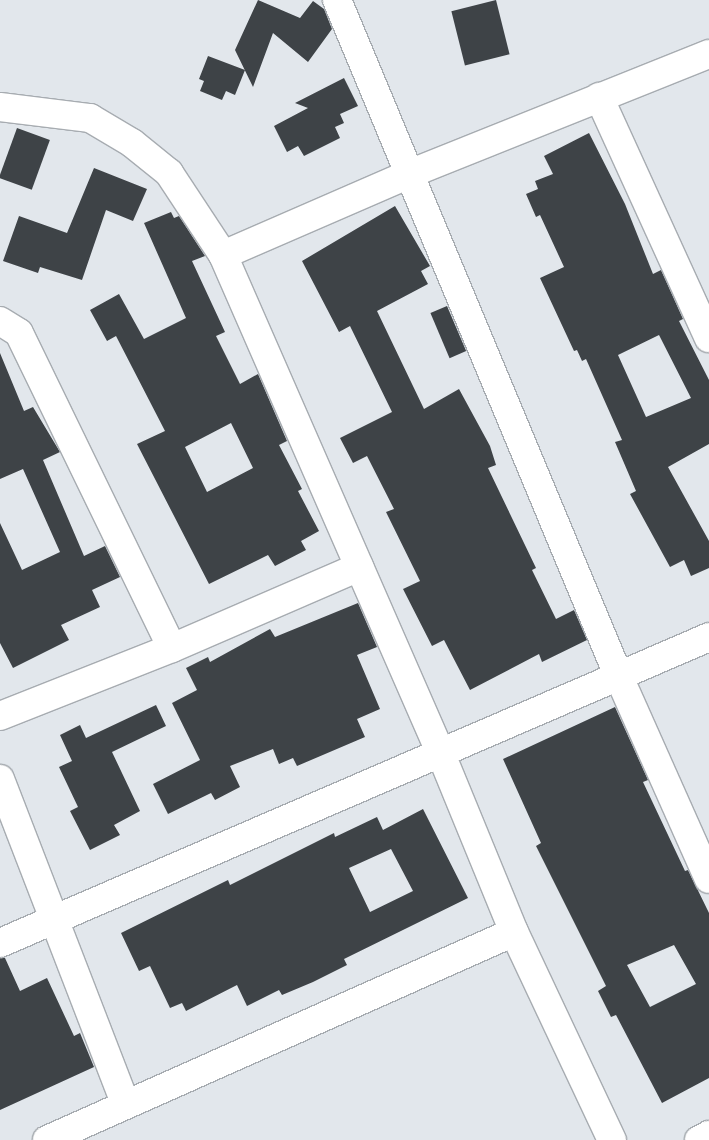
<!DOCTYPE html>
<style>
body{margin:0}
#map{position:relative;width:709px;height:1140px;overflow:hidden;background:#e2e7ec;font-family:Karla,sans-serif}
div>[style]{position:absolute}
.building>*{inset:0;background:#3e4347;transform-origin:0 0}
.roads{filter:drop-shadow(1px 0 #a7acb1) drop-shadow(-1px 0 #a7acb1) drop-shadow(0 1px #a7acb1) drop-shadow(0 -1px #a7acb1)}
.minor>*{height:28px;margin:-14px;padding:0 14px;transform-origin:14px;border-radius:14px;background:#fff}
span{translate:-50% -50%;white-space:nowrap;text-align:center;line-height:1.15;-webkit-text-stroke:5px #eff4f9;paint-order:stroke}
</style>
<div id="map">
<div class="building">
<div style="clip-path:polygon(258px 0,300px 18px,313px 1px,324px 9px,332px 29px,308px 62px,273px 33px,253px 87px,235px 50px)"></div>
<div style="left:496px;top:0;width:56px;height:46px;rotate:76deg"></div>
<div style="clip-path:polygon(208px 56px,245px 70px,235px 95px,226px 91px,222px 100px,200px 91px,204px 81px,199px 79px)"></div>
<div style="clip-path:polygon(344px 78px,358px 106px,340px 114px,344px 123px,335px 127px,340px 138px,304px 156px,298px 146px,287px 152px,274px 126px,308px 108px,295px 103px)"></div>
<div style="left:17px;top:128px;width:35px;height:53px;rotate:20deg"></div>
<div style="clip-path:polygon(evenodd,589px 133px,625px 204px,653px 274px,661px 270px,683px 319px,679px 321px,709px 380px,709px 444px,668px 467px,709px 541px,709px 568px,691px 576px,684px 560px,670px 567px,630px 494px,636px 491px,615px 442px,622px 440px,586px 359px,582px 361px,577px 350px,574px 351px,540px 278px,564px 267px,540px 215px,536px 217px,526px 194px,538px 189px,535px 181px,553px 174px,544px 156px,589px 133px,659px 335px,691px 398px,646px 417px,618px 355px,659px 335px)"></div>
<div style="clip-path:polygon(94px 168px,147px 189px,133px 221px,106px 210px,82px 280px,40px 267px,38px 273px,3px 261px,19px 216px,67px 233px)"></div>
<div style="clip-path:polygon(395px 206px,430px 266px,421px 271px,428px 284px,377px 311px,424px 409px,459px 389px,490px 446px,496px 465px,488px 468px,536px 568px,532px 570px,556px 619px,574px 610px,587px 640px,542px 662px,539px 654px,470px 690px,444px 640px,432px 646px,403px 589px,420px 581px,386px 512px,394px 509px,367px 456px,353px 463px,340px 438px,392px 412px,350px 326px,339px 332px,302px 261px)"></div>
<div style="clip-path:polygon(evenodd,171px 212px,174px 218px,179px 216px,205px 256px,192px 261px,225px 332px,216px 336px,240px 384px,258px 374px,287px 441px,279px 445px,302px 489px,298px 491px,319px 531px,301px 541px,306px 550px,275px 566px,268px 555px,209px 584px,137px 444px,165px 431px,116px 336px,107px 341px,90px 310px,119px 294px,144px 339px,186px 318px,144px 223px,171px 212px,231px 423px,253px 468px,207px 492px,185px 447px,231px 423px)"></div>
<div style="left:447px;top:306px;width:49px;height:18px;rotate:67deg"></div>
<div style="clip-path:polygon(0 353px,24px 411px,33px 407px,60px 452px,43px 460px,84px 556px,105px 546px,120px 577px,92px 590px,100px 607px,61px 625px,69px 640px,13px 668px,0 643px,0 523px,22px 570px,60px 552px,23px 469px,0 479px)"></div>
<div style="clip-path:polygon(358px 603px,377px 647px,357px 655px,380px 709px,357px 719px,365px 737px,297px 766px,293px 758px,279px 764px,273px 749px,230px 766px,240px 787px,215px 800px,211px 793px,168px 814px,153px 784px,200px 760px,172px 703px,197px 690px,186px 668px,208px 657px,210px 662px,270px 629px,275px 637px)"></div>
<div style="clip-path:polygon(156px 705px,166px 726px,112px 752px,140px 811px,114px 825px,120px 835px,90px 850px,70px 811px,78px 807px,59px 767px,72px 761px,60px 735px,80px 725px,86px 738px)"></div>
<div style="clip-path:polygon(evenodd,615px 707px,648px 780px,643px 782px,685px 871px,688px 870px,709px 913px,709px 1078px,662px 1103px,616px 1015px,611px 1017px,598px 991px,606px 986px,536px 846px,541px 843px,503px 759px,615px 707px,674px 945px,696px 984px,650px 1007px,627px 965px,674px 945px)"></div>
<div style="clip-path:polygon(evenodd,423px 809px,468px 898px,344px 959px,347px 965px,313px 982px,282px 995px,279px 990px,247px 1006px,237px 985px,186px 1011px,182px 1003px,170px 1008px,150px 966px,139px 971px,121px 933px,228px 880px,230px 885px,334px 833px,335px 837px,377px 817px,383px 830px,423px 809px,391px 849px,413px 891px,370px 912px,349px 868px,391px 849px)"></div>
<div style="clip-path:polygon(0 958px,5px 958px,20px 991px,47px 978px,74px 1036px,80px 1033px,94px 1067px,0 1110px)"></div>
</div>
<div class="roads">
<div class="minor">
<div style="left:337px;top:0;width:733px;rotate:67.39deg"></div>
<div style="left:619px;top:677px;width:221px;rotate:66deg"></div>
<div style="left:599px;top:97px;width:265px;rotate:65.5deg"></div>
<div style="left:0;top:107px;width:91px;rotate:7deg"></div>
<div style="left:90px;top:118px;width:49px;rotate:30.8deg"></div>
<div style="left:132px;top:143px;width:48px;rotate:39deg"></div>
<div style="left:169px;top:173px;width:98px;rotate:56.6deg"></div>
<div style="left:223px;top:255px;width:545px;rotate:66.4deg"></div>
<div style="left:441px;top:754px;width:192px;rotate:67.7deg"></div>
<div style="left:514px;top:932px;width:230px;rotate:64.8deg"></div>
<div style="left:223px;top:255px;width:203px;rotate:-23.5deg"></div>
<div style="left:409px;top:174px;width:323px;rotate:-21.8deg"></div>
<div style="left:0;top:321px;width:22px;rotate:32deg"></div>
<div style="left:19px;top:333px;width:350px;rotate:64.1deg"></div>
<div style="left:0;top:716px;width:185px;rotate:-21.6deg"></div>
<div style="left:172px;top:648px;width:204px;rotate:-23.4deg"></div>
<div style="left:0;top:779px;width:347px;rotate:68.9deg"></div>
<div style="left:0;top:943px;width:772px;rotate:-23.34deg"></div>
<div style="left:47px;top:1140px;width:511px;rotate:-24.01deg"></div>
<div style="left:699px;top:1140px;width:11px;rotate:-27deg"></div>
</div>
</div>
</div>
